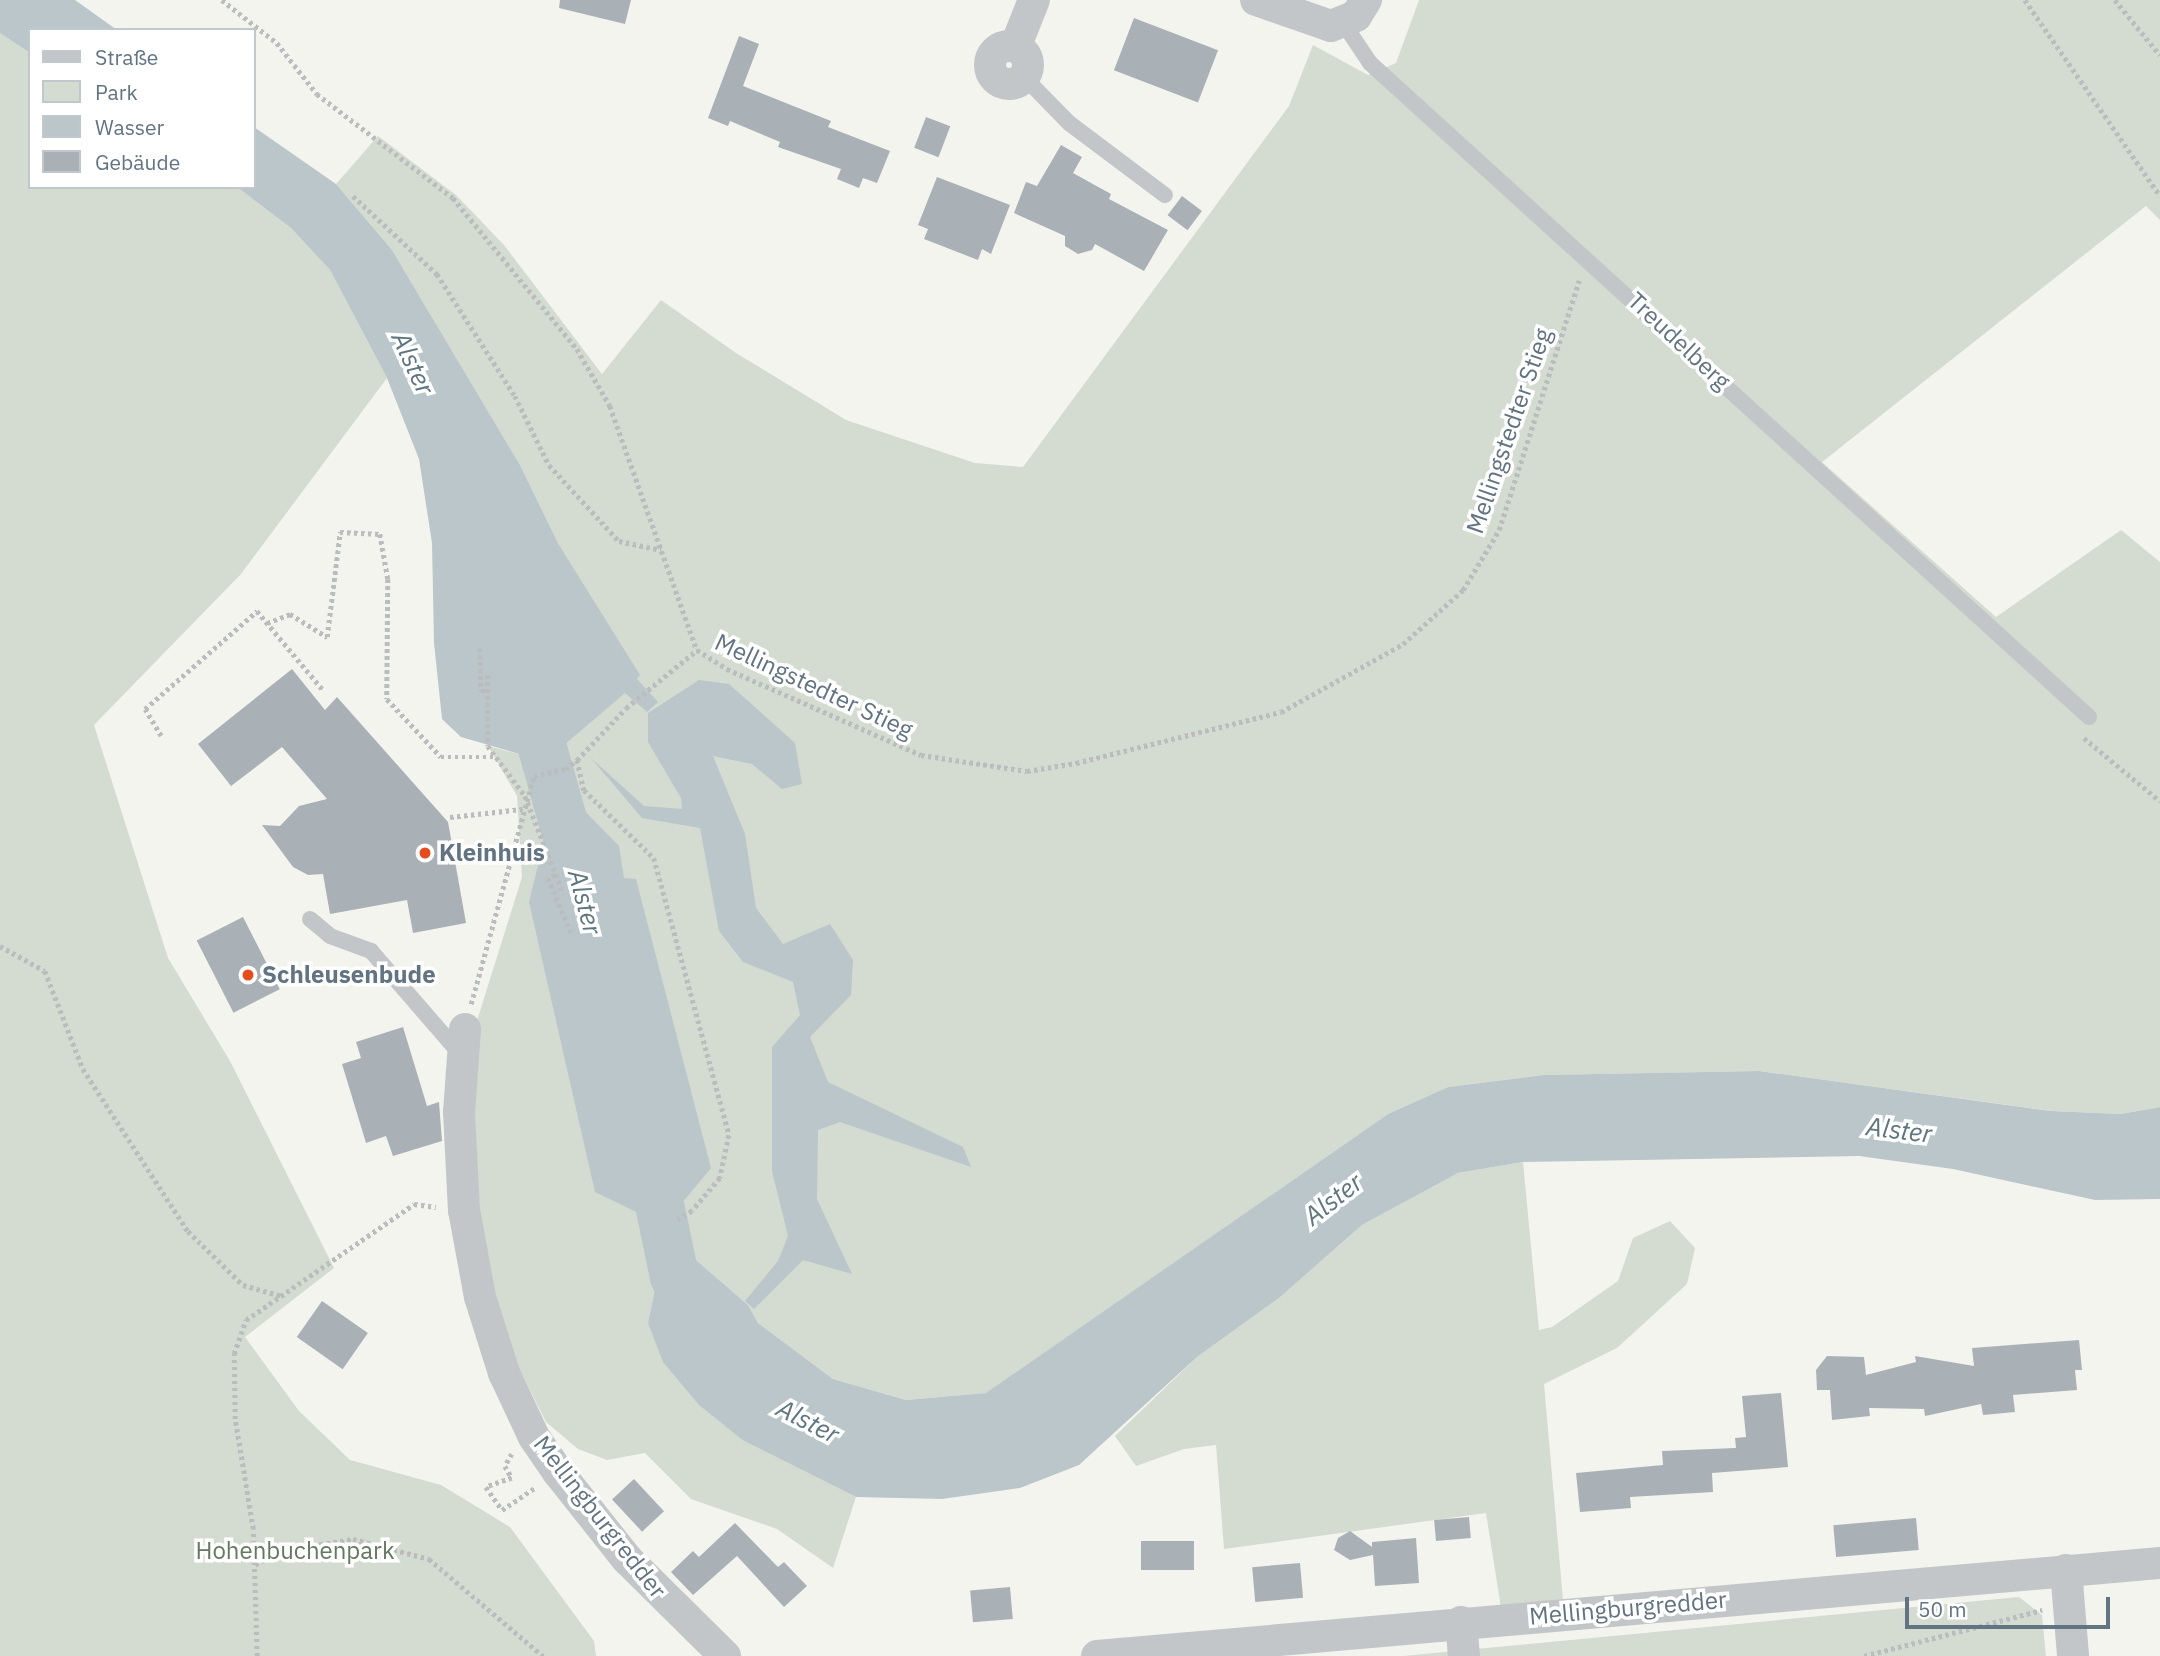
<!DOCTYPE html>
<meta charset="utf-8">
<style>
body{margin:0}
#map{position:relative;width:2160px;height:1656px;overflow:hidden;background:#f4f4ef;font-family:"IBM Plex Sans",sans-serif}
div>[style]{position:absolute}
.green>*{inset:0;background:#d4dbd0}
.water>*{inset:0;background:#bac6ca}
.river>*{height:49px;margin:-24.5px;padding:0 24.5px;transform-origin:24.5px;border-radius:24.5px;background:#bac6ca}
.building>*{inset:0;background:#a9b1b6;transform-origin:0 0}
.path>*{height:4.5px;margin-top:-2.25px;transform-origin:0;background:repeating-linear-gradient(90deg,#babcbe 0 3.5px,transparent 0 7px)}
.service>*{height:16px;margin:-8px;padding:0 8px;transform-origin:8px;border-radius:8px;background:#c3c6c9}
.minor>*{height:32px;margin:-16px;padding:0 16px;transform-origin:16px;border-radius:16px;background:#c3c6c9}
.minor>.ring{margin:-16px;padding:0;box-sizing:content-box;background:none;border:32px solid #c3c6c9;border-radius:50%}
.dots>*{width:19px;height:19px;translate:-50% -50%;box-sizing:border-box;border:4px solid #fff;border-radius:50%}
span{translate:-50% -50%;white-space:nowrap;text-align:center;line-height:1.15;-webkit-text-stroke:7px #fff;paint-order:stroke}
.street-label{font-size:24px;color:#627381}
.poi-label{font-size:24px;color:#627381;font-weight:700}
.left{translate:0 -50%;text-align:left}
.park-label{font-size:24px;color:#657861}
.water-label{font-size:26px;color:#5e767f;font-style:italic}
.legend{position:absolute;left:28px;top:28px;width:228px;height:161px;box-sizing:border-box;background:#fff;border:2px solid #c0c7cd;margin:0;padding:9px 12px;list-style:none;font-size:21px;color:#627381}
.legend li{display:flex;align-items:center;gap:14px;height:35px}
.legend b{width:35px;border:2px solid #c0c7cd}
.scale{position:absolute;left:1905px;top:1597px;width:205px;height:32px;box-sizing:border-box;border:4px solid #627381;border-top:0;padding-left:9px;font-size:21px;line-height:24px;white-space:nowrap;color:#627381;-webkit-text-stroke:5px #fff;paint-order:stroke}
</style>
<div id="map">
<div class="green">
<div style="clip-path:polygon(1419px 0,2160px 0,2160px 220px,2146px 206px,1822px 462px,1996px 617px,2121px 530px,2160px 562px,2160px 1107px,2121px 1114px,2052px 1111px,1759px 1071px,1543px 1075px,1448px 1087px,1388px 1114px,987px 1393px,906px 1400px,833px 1379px,758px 1323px,748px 1305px,689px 1254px,677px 1230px,654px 1237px,658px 1274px,648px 1323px,744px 1441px,856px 1497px,833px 1568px,777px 1529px,691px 1499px,645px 1453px,607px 1460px,578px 1449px,546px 1422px,497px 1324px,474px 1188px,471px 1040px,522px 877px,517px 796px,488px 746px,533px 758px,559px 545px,520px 465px,392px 250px,336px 184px,378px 136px,456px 195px,504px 245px,602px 374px,661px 300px,736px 353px,846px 420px,975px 463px,1023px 467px,1289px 106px,1313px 45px,1368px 75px,1396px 63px)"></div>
<div style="clip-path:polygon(0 33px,30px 53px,30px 187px,237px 187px,291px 228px,330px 270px,387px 378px,241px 574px,94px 725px,168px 958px,230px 1061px,334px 1268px,245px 1337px,299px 1411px,350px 1460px,441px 1485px,510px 1527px,594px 1641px,596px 1656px,0 1656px)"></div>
<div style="clip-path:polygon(1523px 1162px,1539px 1330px,1552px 1327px,1618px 1281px,1633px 1238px,1670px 1221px,1695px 1248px,1687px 1284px,1617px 1348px,1544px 1384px,1563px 1600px,1501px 1608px,1486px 1513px,1224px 1549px,1216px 1445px,1184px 1449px,1136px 1466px,1115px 1436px,1197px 1357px,1279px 1298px,1362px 1225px,1458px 1173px)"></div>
<div style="clip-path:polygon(2019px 1597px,2042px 1615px,2046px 1656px,1403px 1656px)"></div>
</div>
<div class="water">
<div style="clip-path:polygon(0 0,75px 0,117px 30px,30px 30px,30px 53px,0 33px)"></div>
<div style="clip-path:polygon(254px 127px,336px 184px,392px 250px,520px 465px,559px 545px,640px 675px,637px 679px,658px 702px,647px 712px,625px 693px,557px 751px,559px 764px,536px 769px,533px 758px,461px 737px,442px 719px,434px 643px,432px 543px,419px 459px,387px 378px,330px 270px,291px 228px,237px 187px,254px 187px)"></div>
<div style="clip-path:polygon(699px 680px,729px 684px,795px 743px,802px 784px,782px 789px,752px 764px,713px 756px,745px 834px,756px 908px,783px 944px,830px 924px,853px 960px,851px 995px,810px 1037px,828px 1082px,963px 1147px,971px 1167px,840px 1122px,818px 1130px,817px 1199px,852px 1274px,803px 1260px,754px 1309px,745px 1301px,778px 1261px,788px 1236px,772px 1171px,772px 1047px,800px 1015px,793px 982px,743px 962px,719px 931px,700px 828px,642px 818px,591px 758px,644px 806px,682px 809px,681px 798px,648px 742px,648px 713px)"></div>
<div style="clip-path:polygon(563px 774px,574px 800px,619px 846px,624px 878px,636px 879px,711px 1168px,672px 1215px,653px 1220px,595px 1192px,529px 902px,549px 820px,539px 780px)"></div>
<div style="clip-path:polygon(1759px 1071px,2051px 1111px,2121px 1114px,2160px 1107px,2160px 1199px,2095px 1200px,1953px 1169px,1859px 1156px,1523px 1162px,1458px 1173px,1362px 1225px,1279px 1298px,1197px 1357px,1079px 1465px,1020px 1488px,942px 1499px,856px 1497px,744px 1441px,699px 1405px,663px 1362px,648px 1323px,658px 1274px,654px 1236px,676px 1230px,689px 1254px,748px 1305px,758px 1323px,833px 1379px,906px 1400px,986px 1393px,1388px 1114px,1448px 1087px,1543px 1075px)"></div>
</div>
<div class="river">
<div style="left:530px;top:705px;width:144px;rotate:74.3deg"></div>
<div style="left:648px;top:1151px;width:128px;rotate:78.3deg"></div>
<div style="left:674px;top:1276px;width:25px;rotate:63deg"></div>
</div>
<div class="building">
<div style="clip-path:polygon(560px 0,631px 0,625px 24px,559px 8px)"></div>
<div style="left:1134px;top:18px;width:90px;height:56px;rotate:21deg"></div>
<div style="clip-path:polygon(739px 36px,759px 44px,743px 86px,831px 121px,828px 127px,890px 151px,877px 183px,863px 178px,859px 188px,837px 179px,841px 169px,778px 147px,780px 142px,730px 121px,728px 126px,708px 118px)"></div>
<div style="left:926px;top:117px;width:26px;height:33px;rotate:21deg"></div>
<div style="clip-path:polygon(1061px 145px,1082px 157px,1073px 173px,1111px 194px,1109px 199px,1168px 230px,1144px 271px,1095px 244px,1092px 250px,1078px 254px,1065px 246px,1065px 236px,1014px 213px,1026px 182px,1037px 186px)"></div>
<div style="clip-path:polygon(937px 177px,1010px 205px,991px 254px,982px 249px,978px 260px,924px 239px,928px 229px,918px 225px)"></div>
<div style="left:1182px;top:196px;width:25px;height:24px;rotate:37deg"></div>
<div style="clip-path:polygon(292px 669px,325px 710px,337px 697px,448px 822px,466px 923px,413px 933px,407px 900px,330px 914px,323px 874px,308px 875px,293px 867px,262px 825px,280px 826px,299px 806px,327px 799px,282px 747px,231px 786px,198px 744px)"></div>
<div style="left:243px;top:917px;width:81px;height:52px;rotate:63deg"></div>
<div style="clip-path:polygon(403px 1027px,427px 1106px,439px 1102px,442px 1141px,393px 1156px,386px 1136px,366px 1143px,342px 1064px,361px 1058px,356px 1042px)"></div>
<div style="left:322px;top:1301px;width:56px;height:44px;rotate:35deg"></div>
<div style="clip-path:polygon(2079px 1340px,2082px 1370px,2075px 1370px,2077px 1390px,2013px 1395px,2015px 1412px,1983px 1415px,1981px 1404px,1925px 1416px,1924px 1409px,1869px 1408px,1870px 1416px,1832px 1420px,1830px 1390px,1817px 1390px,1816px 1370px,1827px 1356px,1864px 1357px,1866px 1375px,1916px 1362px,1915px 1356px,1974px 1366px,1972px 1348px)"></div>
<div style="clip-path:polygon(1781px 1393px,1788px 1467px,1712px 1473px,1713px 1492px,1630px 1497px,1631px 1508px,1580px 1512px,1576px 1473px,1663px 1465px,1662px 1451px,1736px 1448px,1735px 1438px,1746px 1437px,1742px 1396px)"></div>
<div style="left:634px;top:1479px;width:44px;height:30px;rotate:47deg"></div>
<div style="left:1469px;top:1517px;width:21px;height:35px;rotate:85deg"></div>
<div style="left:1916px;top:1518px;width:32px;height:83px;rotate:85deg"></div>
<div style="clip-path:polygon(735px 1523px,778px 1567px,784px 1562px,807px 1586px,784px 1607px,737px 1556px,693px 1595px,671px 1572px,693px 1551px,699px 1557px)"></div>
<div style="clip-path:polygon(1350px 1531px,1372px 1547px,1372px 1542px,1416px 1538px,1419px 1583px,1375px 1586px,1373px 1555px,1350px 1560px,1334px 1550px,1338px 1538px)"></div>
<div style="left:1141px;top:1541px;width:53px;height:29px"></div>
<div style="left:1300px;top:1563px;width:35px;height:48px;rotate:85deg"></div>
<div style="left:1010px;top:1587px;width:32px;height:40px;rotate:85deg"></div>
</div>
<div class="path">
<div style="left:222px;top:0;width:70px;rotate:38deg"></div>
<div style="left:277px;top:43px;width:65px;rotate:51.9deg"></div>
<div style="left:317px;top:94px;width:171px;rotate:37.4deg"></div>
<div style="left:453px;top:198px;width:195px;rotate:50.6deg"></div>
<div style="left:577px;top:349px;width:66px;rotate:59.9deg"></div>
<div style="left:610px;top:406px;width:259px;rotate:70.4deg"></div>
<div style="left:697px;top:650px;width:36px;rotate:32deg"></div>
<div style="left:727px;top:669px;width:212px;rotate:23.9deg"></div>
<div style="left:921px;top:755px;width:107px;rotate:8.6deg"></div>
<div style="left:1027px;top:771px;width:50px;rotate:-9.3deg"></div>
<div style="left:1076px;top:763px;width:211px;rotate:-14deg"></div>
<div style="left:1281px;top:712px;width:140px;rotate:-29.1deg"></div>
<div style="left:1403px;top:644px;width:81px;rotate:-42deg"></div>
<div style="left:1463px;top:590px;width:70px;rotate:-59deg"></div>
<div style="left:1499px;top:530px;width:262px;rotate:-72.2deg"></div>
<div style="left:2025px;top:0;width:238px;rotate:55.4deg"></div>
<div style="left:2115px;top:0;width:71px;rotate:50.7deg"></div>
<div style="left:353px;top:196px;width:115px;rotate:42.9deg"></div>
<div style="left:437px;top:274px;width:145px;rotate:57.4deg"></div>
<div style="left:515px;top:396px;width:77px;rotate:63.8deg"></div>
<div style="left:549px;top:465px;width:103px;rotate:47.4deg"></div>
<div style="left:619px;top:541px;width:43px;rotate:12.1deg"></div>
<div style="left:267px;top:623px;width:25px;rotate:-21deg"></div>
<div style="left:290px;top:614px;width:44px;rotate:31.9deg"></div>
<div style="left:327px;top:637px;width:106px;rotate:-82.9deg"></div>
<div style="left:340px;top:532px;width:40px;rotate:2.9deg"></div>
<div style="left:380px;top:534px;width:46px;rotate:79.9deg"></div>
<div style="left:388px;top:579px;width:120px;rotate:90.5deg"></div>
<div style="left:387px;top:699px;width:79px;rotate:47deg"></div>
<div style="left:441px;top:757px;width:53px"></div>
<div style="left:480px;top:648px;width:43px;rotate:88.7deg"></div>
<div style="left:481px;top:691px;width:7px"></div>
<div style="left:488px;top:675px;width:71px;rotate:90deg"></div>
<div style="left:488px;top:746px;width:62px;rotate:53.5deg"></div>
<div style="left:525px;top:796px;width:106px;rotate:68.5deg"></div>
<div style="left:161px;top:736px;width:31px;rotate:-121deg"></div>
<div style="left:145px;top:709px;width:149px;rotate:-41.2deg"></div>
<div style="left:257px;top:611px;width:104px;rotate:50.1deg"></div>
<div style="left:2084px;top:738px;width:99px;rotate:39.7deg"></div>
<div style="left:577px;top:760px;width:31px;rotate:77deg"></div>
<div style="left:584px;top:790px;width:98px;rotate:44.2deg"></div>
<div style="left:654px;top:858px;width:287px;rotate:74.8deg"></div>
<div style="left:729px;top:1135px;width:44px;rotate:101.8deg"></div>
<div style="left:720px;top:1178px;width:43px;rotate:130.3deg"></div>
<div style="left:692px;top:1211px;width:17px;rotate:149deg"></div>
<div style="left:450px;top:817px;width:73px;rotate:-6.3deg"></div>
<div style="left:555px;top:875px;width:8px;rotate:157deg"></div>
<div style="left:548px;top:878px;width:60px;rotate:67.3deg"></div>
<div style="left:0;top:946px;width:51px;rotate:29.1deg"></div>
<div style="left:45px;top:971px;width:105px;rotate:68.8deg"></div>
<div style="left:83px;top:1069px;width:193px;rotate:57.1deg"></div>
<div style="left:188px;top:1231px;width:77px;rotate:44.5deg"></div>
<div style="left:243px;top:1285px;width:41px;rotate:15.8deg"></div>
<div style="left:471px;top:1004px;width:237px;rotate:-74.6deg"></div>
<div style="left:534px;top:776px;width:32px;rotate:-13deg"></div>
<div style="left:565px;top:769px;width:15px;rotate:-37deg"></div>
<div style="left:577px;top:760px;width:71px;rotate:-46.7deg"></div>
<div style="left:626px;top:708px;width:92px;rotate:-39.2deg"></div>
<div style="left:512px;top:1454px;width:14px;rotate:120deg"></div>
<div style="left:505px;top:1466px;width:14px;rotate:60deg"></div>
<div style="left:512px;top:1478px;width:28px;rotate:161deg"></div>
<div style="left:486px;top:1487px;width:28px;rotate:55deg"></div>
<div style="left:502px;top:1510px;width:41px;rotate:-34.1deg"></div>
<div style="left:255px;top:1565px;width:27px;rotate:-31deg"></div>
<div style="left:278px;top:1551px;width:76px;rotate:-9.1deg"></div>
<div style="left:353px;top:1539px;width:79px;rotate:14.7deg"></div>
<div style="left:429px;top:1559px;width:150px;rotate:40.4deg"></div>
<div style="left:257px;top:1656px;width:127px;rotate:-91.8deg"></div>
<div style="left:253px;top:1529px;width:111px;rotate:-99.3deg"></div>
<div style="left:235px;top:1419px;width:65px;rotate:-90.9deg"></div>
<div style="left:234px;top:1354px;width:36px;rotate:-71deg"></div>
<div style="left:246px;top:1320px;width:204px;rotate:-34.6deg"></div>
<div style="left:414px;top:1204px;width:22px;rotate:8deg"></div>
<div style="left:1864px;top:1656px;width:184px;rotate:-14.5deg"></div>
</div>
<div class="service">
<div style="left:1344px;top:24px;width:47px;rotate:56.3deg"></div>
<div style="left:1370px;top:63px;width:972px;rotate:42.29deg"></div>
<div style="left:1023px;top:76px;width:66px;rotate:45.6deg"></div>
<div style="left:1069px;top:123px;width:120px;rotate:36.9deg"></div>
<div style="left:310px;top:919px;width:26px;rotate:40deg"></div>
<div style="left:330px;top:936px;width:44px;rotate:20.1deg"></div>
<div style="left:371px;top:951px;width:138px;rotate:49.1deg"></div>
</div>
<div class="minor">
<div style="left:1256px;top:0;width:79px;rotate:19.1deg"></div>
<div style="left:1331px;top:26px;width:27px;rotate:-22deg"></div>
<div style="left:1356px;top:16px;width:19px;rotate:-58deg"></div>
<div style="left:1016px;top:45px;width:48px;rotate:-68.2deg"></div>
<div class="ring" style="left:990px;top:46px;width:6px;height:6px"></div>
<div style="left:465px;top:1029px;width:83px;rotate:94.1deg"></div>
<div style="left:459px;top:1112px;width:98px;rotate:87.1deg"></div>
<div style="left:464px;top:1210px;width:88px;rotate:79.6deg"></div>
<div style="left:480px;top:1297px;width:80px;rotate:72.5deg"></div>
<div style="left:504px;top:1373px;width:71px;rotate:64.9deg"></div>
<div style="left:534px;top:1437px;width:42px;rotate:55.6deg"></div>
<div style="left:558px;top:1472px;width:111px;rotate:51.6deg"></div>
<div style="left:627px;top:1559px;width:138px;rotate:44.7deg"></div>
<div style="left:2066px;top:1570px;width:86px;rotate:85.3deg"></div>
<div style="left:1461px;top:1622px;width:34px;rotate:85deg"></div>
<div style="left:1097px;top:1656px;width:1067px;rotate:-5deg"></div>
</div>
<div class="dots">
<div style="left:425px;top:853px;background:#e54d1e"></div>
<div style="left:248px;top:975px;background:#e54d1e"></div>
</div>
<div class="street-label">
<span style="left:1679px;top:341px;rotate:43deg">Treudelberg</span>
<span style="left:1509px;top:431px;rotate:-71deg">Mellingstedter Stieg</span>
<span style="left:814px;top:686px;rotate:25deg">Mellingstedter Stieg</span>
<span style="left:600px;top:1517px;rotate:52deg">Mellingburgredder</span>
<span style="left:1628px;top:1608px;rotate:-5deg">Mellingburgredder</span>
</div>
<div class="poi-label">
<span class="left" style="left:439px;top:853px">Kleinhuis</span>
<span class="left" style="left:262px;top:975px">Schleusenbude</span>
</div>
<div class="park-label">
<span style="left:295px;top:1551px">Hohenbuchenpark</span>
</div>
<div class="water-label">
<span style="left:413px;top:363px;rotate:65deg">Alster</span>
<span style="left:585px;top:902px;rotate:75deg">Alster</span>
<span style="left:1899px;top:1130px;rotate:7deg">Alster</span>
<span style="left:1333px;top:1199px;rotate:-38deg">Alster</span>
<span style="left:808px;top:1421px;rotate:27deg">Alster</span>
</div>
<ul class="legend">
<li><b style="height:9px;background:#c3c6c9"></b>Straße</li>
<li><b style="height:19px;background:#d4dbd0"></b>Park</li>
<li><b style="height:19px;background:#bac6ca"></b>Wasser</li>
<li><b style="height:19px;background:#a9b1b6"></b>Gebäude</li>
</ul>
<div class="scale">50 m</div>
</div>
